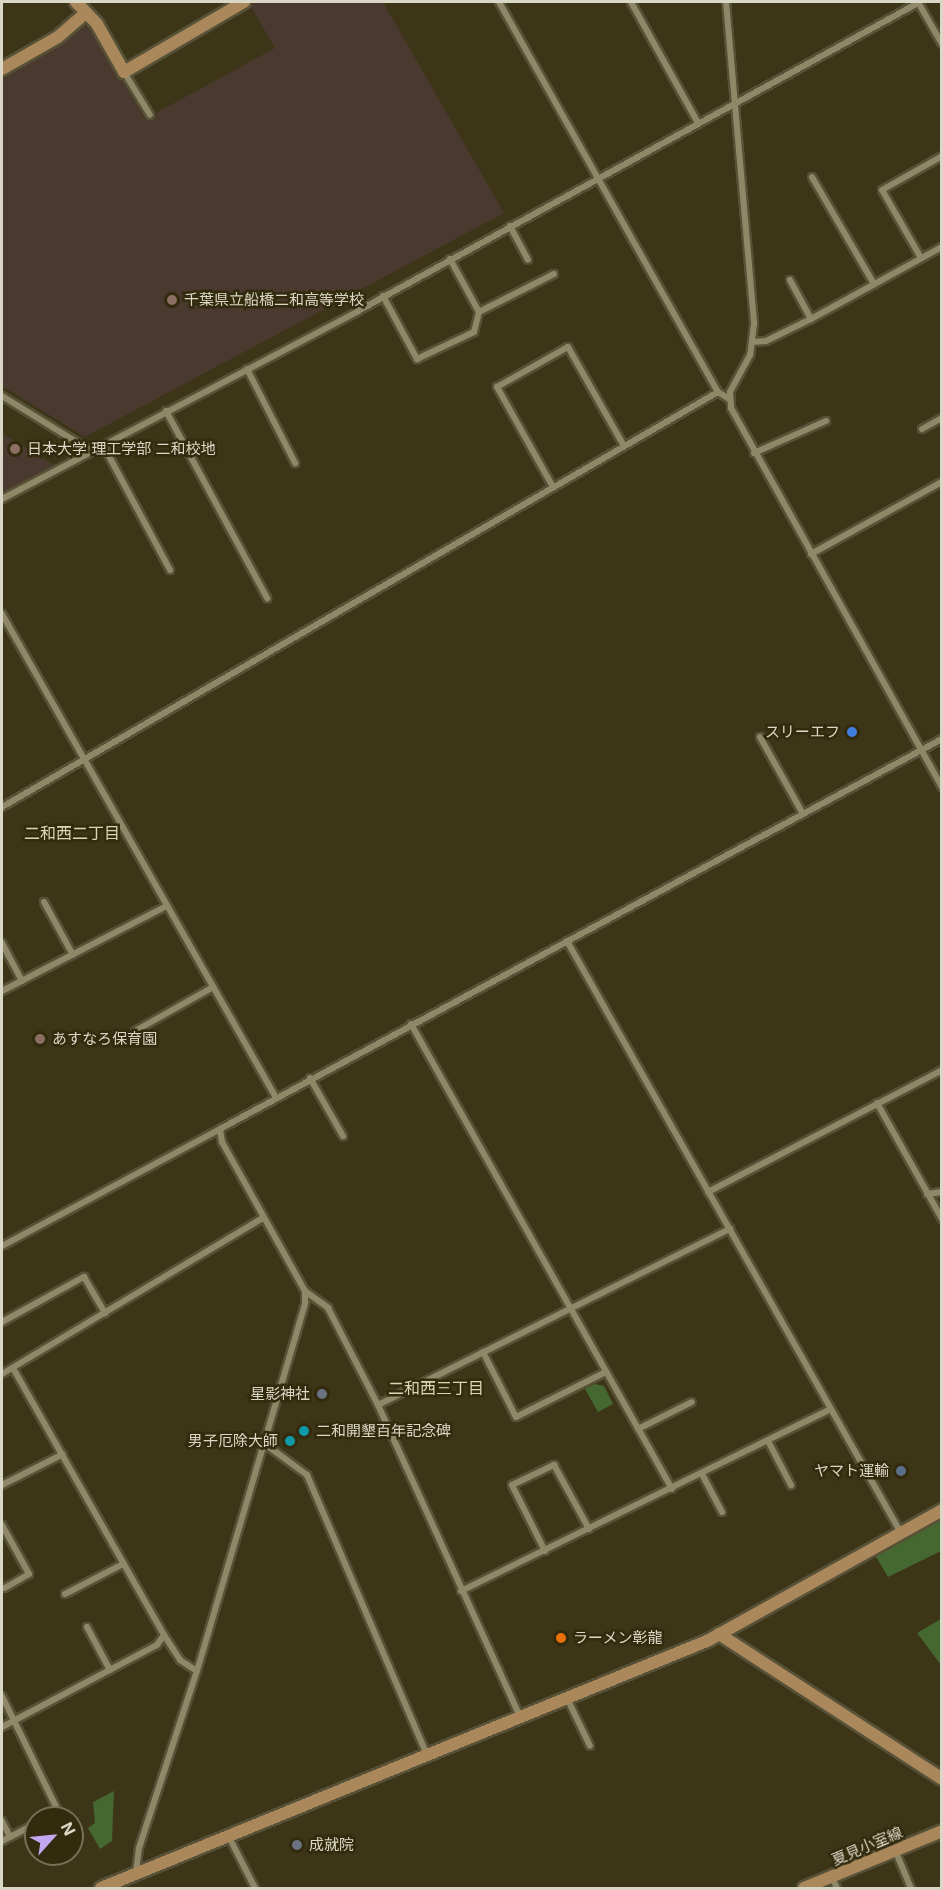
<!DOCTYPE html>
<meta charset="utf-8">
<style>
body{margin:0}
#map{position:relative;width:943px;height:1890px;overflow:hidden;background:#3c3518;font-family:Inter,"Noto Sans JP",sans-serif}
div>[style]{position:absolute}
.education>*{inset:0;background:#4a392e}
.green>*{inset:0;background:#456831}
.roads{filter:drop-shadow(2px 0 #575137) drop-shadow(-2px 0 #575137) drop-shadow(0 2px #575137) drop-shadow(0 -2px #575137)}
.street>*{height:6px;margin:-3px;padding:0 3px;transform-origin:3px;border-radius:3px;background:#8f8868}
.secondary>*{height:12px;margin:-6px;padding:0 6px;transform-origin:6px;border-radius:6px;background:#aa885c}
.dots>*{width:16px;height:16px;translate:-50% -50%;box-sizing:border-box;border:3px solid #322b0d;border-radius:50%}
span{translate:-50% -50%;white-space:nowrap;text-align:center;line-height:1.15;-webkit-text-stroke:5px #322b0d;paint-order:stroke}
.poi-label{font-size:15px;color:#dbd7c6}
.left{translate:0 -50%;text-align:left}
.right{translate:-100% -50%;text-align:right}
.street-label{font-size:15px;color:#dbd7c6}
.neighbourhood-label{font-size:16px;color:#ddd5b2}
.frame{position:absolute;inset:0;border:3px solid #dbd7c6;pointer-events:none}
.north{position:absolute;left:24px;top:1806px;width:60px;height:60px;box-sizing:border-box;background:#322b0d;border:2px solid #767057;border-radius:50%;rotate:63deg;font-size:16px;font-weight:700;line-height:24px;text-align:center;color:#dbd7c6}
.north::after{content:'';display:block;margin:auto;width:21px;height:27px;background:#c4a7f1;clip-path:polygon(50% 0,100% 100%,50% 72%,0 100%)}
</style>
<div id="map">
<div class="education">
<div style="clip-path:polygon(256px 2px,383px 2px,504px 213px,85px 437px,2px 386px,2px 77px,83px 26px,90px 26px,145px 119px,275px 48px,250px 5px)"></div>
<div style="clip-path:polygon(2px 433px,54px 465px,2px 493px)"></div>
</div>
<div class="green">
<div style="clip-path:polygon(595px 1384px,604px 1386px,613px 1404px,598px 1412px,585px 1389px)"></div>
<div style="clip-path:polygon(941px 1519px,941px 1551px,888px 1577px,875px 1555px)"></div>
<div style="clip-path:polygon(941px 1619px,941px 1665px,917px 1633px)"></div>
<div style="clip-path:polygon(114px 1791px,112px 1841px,100px 1849px,88px 1828px,95px 1823px,93px 1802px)"></div>
</div>
<div class="roads">
<div class="street">
<div style="left:499px;top:2px;width:447px;rotate:60.7deg"></div>
<div style="left:718px;top:392px;width:13px;rotate:32deg"></div>
<div style="left:631px;top:2px;width:138px;rotate:61deg"></div>
<div style="left:726px;top:2px;width:323px;rotate:85deg"></div>
<div style="left:754px;top:324px;width:31px;rotate:97deg"></div>
<div style="left:750px;top:355px;width:42px;rotate:118.4deg"></div>
<div style="left:730px;top:392px;width:16px;rotate:86deg"></div>
<div style="left:731px;top:408px;width:434px;rotate:60.9deg"></div>
<div style="left:918px;top:2px;width:48px;rotate:60.3deg"></div>
<div style="left:124px;top:72px;width:50px;rotate:58.8deg"></div>
<div style="left:812px;top:177px;width:124px;rotate:59.9deg"></div>
<div style="left:510px;top:226px;width:38px;rotate:62deg"></div>
<div style="left:921px;top:258px;width:78px;rotate:-119.8deg"></div>
<div style="left:882px;top:190px;width:69px;rotate:-29.5deg"></div>
<div style="left:450px;top:259px;width:60px;rotate:61.3deg"></div>
<div style="left:790px;top:280px;width:44px;rotate:61.7deg"></div>
<div style="left:383px;top:296px;width:72px;rotate:61.6deg"></div>
<div style="left:417px;top:359px;width:63px;rotate:-25.3deg"></div>
<div style="left:474px;top:332px;width:21px;rotate:-76deg"></div>
<div style="left:479px;top:312px;width:84px;rotate:-26.9deg"></div>
<div style="left:752px;top:342px;width:14px;rotate:-4deg"></div>
<div style="left:766px;top:341px;width:50px;rotate:-26.1deg"></div>
<div style="left:811px;top:319px;width:149px;rotate:-28.8deg"></div>
<div style="left:247px;top:369px;width:106px;rotate:62.9deg"></div>
<div style="left:2px;top:396px;width:105px;rotate:31.7deg"></div>
<div style="left:166px;top:411px;width:213px;rotate:61.6deg"></div>
<div style="left:922px;top:429px;width:23px;rotate:-29deg"></div>
<div style="left:103px;top:445px;width:142px;rotate:61.8deg"></div>
<div style="left:754px;top:453px;width:79px;rotate:-24deg"></div>
<div style="left:553px;top:487px;width:115px;rotate:-119.2deg"></div>
<div style="left:497px;top:387px;width:81px;rotate:-29.4deg"></div>
<div style="left:568px;top:347px;width:114px;rotate:60.5deg"></div>
<div style="left:2px;top:499px;width:403px;rotate:-27.8deg"></div>
<div style="left:358px;top:311px;width:639px;rotate:-28.81deg"></div>
<div style="left:811px;top:554px;width:149px;rotate:-28.8deg"></div>
<div style="left:2px;top:614px;width:554px;rotate:60.47deg"></div>
<div style="left:760px;top:737px;width:88px;rotate:60.8deg"></div>
<div style="left:2px;top:807px;width:828px;rotate:-30.1deg"></div>
<div style="left:44px;top:902px;width:60px;rotate:61.3deg"></div>
<div style="left:567px;top:941px;width:680px;rotate:60.57deg"></div>
<div style="left:2px;top:943px;width:43px;rotate:62.2deg"></div>
<div style="left:2px;top:991px;width:186px;rotate:-27.3deg"></div>
<div style="left:411px;top:1024px;width:533px;rotate:60.69deg"></div>
<div style="left:135px;top:1031px;width:90px;rotate:-29.4deg"></div>
<div style="left:310px;top:1078px;width:67px;rotate:60.4deg"></div>
<div style="left:877px;top:1103px;width:133px;rotate:60.7deg"></div>
<div style="left:708px;top:1192px;width:264px;rotate:-27.5deg"></div>
<div style="left:927px;top:1194px;width:15px;rotate:-8deg"></div>
<div style="left:2px;top:1246px;width:247px;rotate:-28.2deg"></div>
<div style="left:305px;top:1291px;width:29px;rotate:36deg"></div>
<div style="left:328px;top:1308px;width:109px;rotate:62.7deg"></div>
<div style="left:378px;top:1405px;width:341px;rotate:65.5deg"></div>
<div style="left:2px;top:1322px;width:94px;rotate:-28.8deg"></div>
<div style="left:84px;top:1277px;width:42px;rotate:59.7deg"></div>
<div style="left:483px;top:1352px;width:73px;rotate:63.1deg"></div>
<div style="left:516px;top:1417px;width:101px;rotate:-26.6deg"></div>
<div style="left:13px;top:1368px;width:307px;rotate:60.5deg"></div>
<div style="left:164px;top:1635px;width:30px;rotate:57deg"></div>
<div style="left:180px;top:1660px;width:20px;rotate:33deg"></div>
<div style="left:2px;top:1374px;width:304px;rotate:-30.9deg"></div>
<div style="left:378px;top:1405px;width:394px;rotate:-26.6deg"></div>
<div style="left:638px;top:1429px;width:60px;rotate:-26.6deg"></div>
<div style="left:768px;top:1441px;width:50px;rotate:62.4deg"></div>
<div style="left:265px;top:1444px;width:52px;rotate:36.4deg"></div>
<div style="left:307px;top:1475px;width:302px;rotate:66.8deg"></div>
<div style="left:702px;top:1474px;width:43px;rotate:62.2deg"></div>
<div style="left:2px;top:1485px;width:68px;rotate:-26.9deg"></div>
<div style="left:2px;top:1525px;width:56px;rotate:61.1deg"></div>
<div style="left:29px;top:1574px;width:28px;rotate:150deg"></div>
<div style="left:545px;top:1551px;width:74px;rotate:-116.6deg"></div>
<div style="left:512px;top:1485px;width:47px;rotate:-25.5deg"></div>
<div style="left:554px;top:1465px;width:73px;rotate:61.3deg"></div>
<div style="left:461px;top:1591px;width:412px;rotate:-26.2deg"></div>
<div style="left:65px;top:1594px;width:65px;rotate:-27.3deg"></div>
<div style="left:87px;top:1627px;width:49px;rotate:61.9deg"></div>
<div style="left:2px;top:1696px;width:130px;rotate:64deg"></div>
<div style="left:59px;top:1813px;width:11px;rotate:153deg"></div>
<div style="left:567px;top:1698px;width:53px;rotate:64.4deg"></div>
<div style="left:2px;top:1727px;width:175px;rotate:-27.9deg"></div>
<div style="left:157px;top:1645px;width:12px;rotate:-55deg"></div>
<div style="left:2px;top:1821px;width:18px;rotate:63deg"></div>
<div style="left:228px;top:1835px;width:59px;rotate:63deg"></div>
<div style="left:2px;top:1841px;width:38px;rotate:-27deg"></div>
<div style="left:895px;top:1850px;width:41px;rotate:67.2deg"></div>
<div style="left:136px;top:1872px;width:24px;rotate:-83deg"></div>
<div style="left:139px;top:1848px;width:186px;rotate:-71.9deg"></div>
<div style="left:197px;top:1671px;width:384px;rotate:-73.6deg"></div>
<div style="left:305px;top:1303px;width:12px;rotate:-90deg"></div>
<div style="left:305px;top:1291px;width:171px;rotate:-119.1deg"></div>
<div style="left:222px;top:1142px;width:13px;rotate:-99deg"></div>
<div style="left:220px;top:1129px;width:821px;rotate:-28.38deg"></div>
<div style="left:832px;top:1877px;width:12px;rotate:66deg"></div>
</div>
<div class="secondary">
<div style="left:76px;top:2px;width:30px;rotate:46deg"></div>
<div style="left:97px;top:24px;width:55px;rotate:60.6deg"></div>
<div style="left:124px;top:72px;width:139px;rotate:-30.3deg"></div>
<div style="left:2px;top:69px;width:64px;rotate:-29.7deg"></div>
<div style="left:58px;top:37px;width:37px;rotate:-41deg"></div>
<div style="left:719px;top:1634px;width:266px;rotate:33deg"></div>
<div style="left:101px;top:1888px;width:654px;rotate:-22.18deg"></div>
<div style="left:707px;top:1641px;width:269px;rotate:-29.1deg"></div>
<div style="left:804px;top:1888px;width:149px;rotate:-22.4deg"></div>
</div>
</div>
<div class="dots">
<div style="left:172px;top:300px;background:#8d6e63"></div>
<div style="left:15px;top:449px;background:#8d6e63"></div>
<div style="left:852px;top:732px;background:#3f7fe0"></div>
<div style="left:40px;top:1039px;background:#8d6e63"></div>
<div style="left:322px;top:1394px;background:#6b7280"></div>
<div style="left:304px;top:1431px;background:#0f9aa8"></div>
<div style="left:290px;top:1441px;background:#0f9aa8"></div>
<div style="left:901px;top:1471px;background:#5c6f8a"></div>
<div style="left:561px;top:1638px;background:#e8710a"></div>
<div style="left:297px;top:1845px;background:#6b7280"></div>
</div>
<div class="poi-label">
<span class="left" style="left:184px;top:300px">千葉県立船橋二和高等学校</span>
<span class="left" style="left:27px;top:449px">日本大学 理工学部 二和校地</span>
<span class="right" style="left:840px;top:732px">スリーエフ</span>
<span class="left" style="left:52px;top:1039px">あすなろ保育園</span>
<span class="right" style="left:310px;top:1394px">星影神社</span>
<span class="left" style="left:316px;top:1431px">二和開墾百年記念碑</span>
<span class="right" style="left:278px;top:1441px">男子厄除大師</span>
<span class="right" style="left:889px;top:1471px">ヤマト運輸</span>
<span class="left" style="left:573px;top:1638px">ラーメン彰龍</span>
<span class="left" style="left:309px;top:1845px">成就院</span>
</div>
<div class="street-label">
<span style="left:867px;top:1846px;rotate:-23deg">夏見小室線</span>
</div>
<div class="neighbourhood-label">
<span style="left:72px;top:833px">二和西二丁目</span>
<span style="left:436px;top:1388px">二和西三丁目</span>
</div>
<div class="frame"></div>
<div class="north">N</div>
</div>
